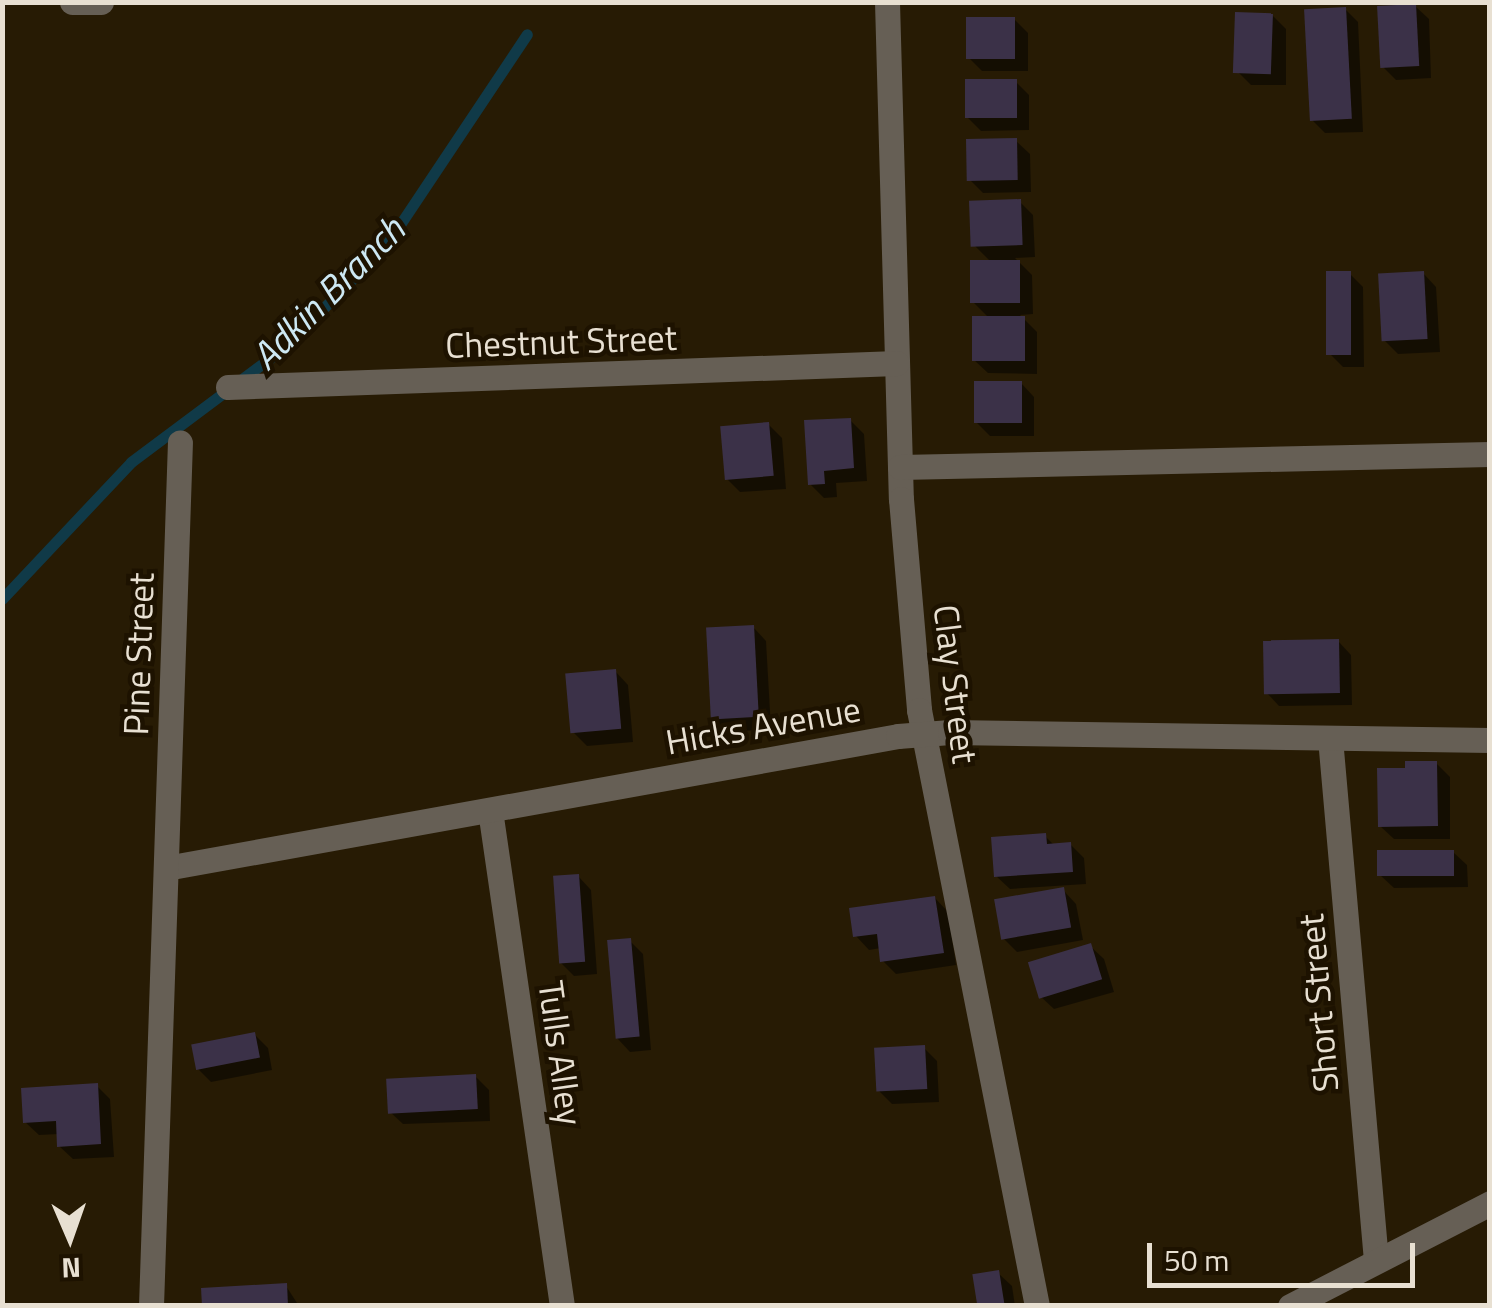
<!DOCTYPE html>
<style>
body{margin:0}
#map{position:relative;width:1492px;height:1308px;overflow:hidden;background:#271b04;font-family:"Titillium Web",sans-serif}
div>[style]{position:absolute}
.shadow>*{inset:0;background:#0007}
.stream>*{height:11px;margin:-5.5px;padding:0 5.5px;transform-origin:5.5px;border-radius:5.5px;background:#103a48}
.building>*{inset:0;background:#3b3148;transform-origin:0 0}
.minor>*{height:25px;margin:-12.5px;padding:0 12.5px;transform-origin:12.5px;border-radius:12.5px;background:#665f55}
span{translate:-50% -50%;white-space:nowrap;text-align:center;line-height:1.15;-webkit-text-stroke:9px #1d1200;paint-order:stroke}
.street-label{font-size:35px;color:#e8e0d2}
.water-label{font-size:38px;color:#cde8f3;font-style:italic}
.frame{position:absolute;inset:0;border:5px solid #e8e0d2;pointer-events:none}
.north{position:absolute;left:20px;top:1188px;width:100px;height:100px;-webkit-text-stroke:8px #1d1200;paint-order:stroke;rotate:178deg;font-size:28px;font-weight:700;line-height:40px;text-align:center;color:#e8e0d2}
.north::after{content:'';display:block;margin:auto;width:35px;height:45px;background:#e8e0d2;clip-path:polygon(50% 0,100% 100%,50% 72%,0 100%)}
.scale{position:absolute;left:1147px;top:1243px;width:268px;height:45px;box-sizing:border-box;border:5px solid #e8e0d2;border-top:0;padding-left:12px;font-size:30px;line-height:35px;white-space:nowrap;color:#e8e0d2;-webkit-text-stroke:8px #1d1200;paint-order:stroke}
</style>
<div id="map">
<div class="shadow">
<div style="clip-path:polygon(1415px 6px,1429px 19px,1431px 78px,1396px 80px,1382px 66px)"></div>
<div style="clip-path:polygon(1345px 9px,1358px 22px,1363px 132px,1325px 133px,1312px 120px)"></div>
<div style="clip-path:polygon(1272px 15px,1286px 29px,1286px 85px,1251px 85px,1238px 72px)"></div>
<div style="clip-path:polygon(1014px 19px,1028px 33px,1028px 71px,982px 71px,969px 58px)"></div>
<div style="clip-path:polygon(1016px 82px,1029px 95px,1029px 130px,981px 131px,968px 118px)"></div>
<div style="clip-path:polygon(1016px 141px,1030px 154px,1031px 192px,983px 193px,969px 179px)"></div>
<div style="clip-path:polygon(1020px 202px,1033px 215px,1035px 257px,1015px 258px,1032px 275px,1033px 314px,1020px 315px,1037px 332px,1037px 374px,988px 373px,974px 360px,989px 318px,973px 302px,991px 262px,974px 245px)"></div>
<div style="clip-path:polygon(1423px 273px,1436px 287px,1440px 352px,1398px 354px,1385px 341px)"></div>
<div style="clip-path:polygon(1350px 274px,1363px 287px,1364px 367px,1343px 367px,1330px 354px)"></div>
<div style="clip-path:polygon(1021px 383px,1034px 397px,1034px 436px,990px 436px,976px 422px)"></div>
<div style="clip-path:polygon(850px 420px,864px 434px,867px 481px,836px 483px,837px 497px,824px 498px,810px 484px)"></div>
<div style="clip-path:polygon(768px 424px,782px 438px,786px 489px,740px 492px,727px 479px)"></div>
<div style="clip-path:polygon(753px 627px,766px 641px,771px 729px,728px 732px,714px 719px)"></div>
<div style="clip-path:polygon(1338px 641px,1351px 655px,1352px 705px,1279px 706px,1266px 692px)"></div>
<div style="clip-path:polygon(615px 671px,628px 685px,633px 742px,587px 746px,574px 733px)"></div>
<div style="clip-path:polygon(1436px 763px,1450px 777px,1450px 839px,1394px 839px,1380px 826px,1408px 770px)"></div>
<div style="clip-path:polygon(1045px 836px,1055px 846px,1071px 845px,1084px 858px,1086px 884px,1010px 889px,996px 876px)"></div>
<div style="clip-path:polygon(1453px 852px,1467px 865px,1468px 887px,1394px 888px,1380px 875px)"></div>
<div style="clip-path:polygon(578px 876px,591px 890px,597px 974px,574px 976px,561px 963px)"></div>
<div style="clip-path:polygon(1063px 890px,1076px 904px,1083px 940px,1017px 952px,1004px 939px)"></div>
<div style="clip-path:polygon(935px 898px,948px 912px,956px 965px,896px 974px,883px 961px,881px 948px,869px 950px,856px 936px)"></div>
<div style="clip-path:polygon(630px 941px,643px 954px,651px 1050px,630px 1052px,617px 1038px)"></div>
<div style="clip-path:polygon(1090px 946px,1104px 959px,1114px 992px,1054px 1009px,1040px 996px)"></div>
<div style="clip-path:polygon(255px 1035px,268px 1048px,272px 1070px,211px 1082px,197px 1068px)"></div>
<div style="clip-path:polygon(924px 1048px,937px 1061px,939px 1102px,892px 1104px,878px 1090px)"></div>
<div style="clip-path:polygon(475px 1076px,489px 1090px,490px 1121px,403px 1124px,389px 1111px)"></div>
<div style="clip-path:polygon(97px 1086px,110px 1099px,114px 1157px,73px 1159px,59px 1146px,59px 1134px,39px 1135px,25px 1122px)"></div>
<div style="clip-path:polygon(998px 1273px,1012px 1286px,1015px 1306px,980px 1306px)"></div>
<div style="clip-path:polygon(286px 1286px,299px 1306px,204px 1306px)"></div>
</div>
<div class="stream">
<div style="left:2px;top:599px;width:188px;rotate:-46.7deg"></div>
<div style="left:131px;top:462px;width:194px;rotate:-36.8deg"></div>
<div style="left:286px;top:346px;width:144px;rotate:-45.3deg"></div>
<div style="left:387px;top:244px;width:252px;rotate:-56.3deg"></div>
</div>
<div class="building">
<div style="left:1416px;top:4px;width:62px;height:39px;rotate:87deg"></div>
<div style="left:1346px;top:7px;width:112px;height:42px;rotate:87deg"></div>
<div style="left:1235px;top:12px;width:38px;height:61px;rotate:2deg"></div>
<div style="left:966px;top:17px;width:49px;height:42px"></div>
<div style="left:1017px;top:79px;width:39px;height:52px;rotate:90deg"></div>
<div style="left:1017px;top:138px;width:42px;height:51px;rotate:89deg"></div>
<div style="left:1021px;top:199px;width:46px;height:52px;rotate:88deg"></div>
<div style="left:970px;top:260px;width:50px;height:43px"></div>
<div style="left:1326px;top:271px;width:25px;height:84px"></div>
<div style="left:1424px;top:271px;width:68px;height:46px;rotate:87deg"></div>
<div style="left:972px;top:316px;width:53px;height:45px"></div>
<div style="left:974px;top:381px;width:48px;height:42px"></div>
<div style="clip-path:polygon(851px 418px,854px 468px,824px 471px,825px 484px,808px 485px,804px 420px)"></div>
<div style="left:769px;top:422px;width:54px;height:49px;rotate:85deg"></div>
<div style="left:754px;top:625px;width:92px;height:48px;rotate:87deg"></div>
<div style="left:1339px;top:639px;width:54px;height:76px;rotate:89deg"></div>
<div style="left:616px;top:669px;width:60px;height:51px;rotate:85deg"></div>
<div style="clip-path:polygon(1405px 761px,1437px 761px,1438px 826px,1378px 827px,1377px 768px,1405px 768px)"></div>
<div style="clip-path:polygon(1046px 833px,1047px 844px,1071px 842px,1073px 872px,994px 877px,991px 837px)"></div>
<div style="left:1377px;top:850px;width:77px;height:26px"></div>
<div style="left:579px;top:874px;width:88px;height:26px;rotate:86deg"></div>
<div style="left:1064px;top:887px;width:41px;height:71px;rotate:80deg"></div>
<div style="clip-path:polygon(935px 896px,944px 953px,880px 962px,877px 934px,853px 937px,849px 908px)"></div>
<div style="left:631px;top:938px;width:99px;height:24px;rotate:85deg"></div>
<div style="left:1091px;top:943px;width:38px;height:66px;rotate:73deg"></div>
<div style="left:255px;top:1032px;width:26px;height:65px;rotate:79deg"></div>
<div style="left:925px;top:1045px;width:44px;height:51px;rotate:87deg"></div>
<div style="left:476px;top:1074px;width:35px;height:90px;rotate:87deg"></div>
<div style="clip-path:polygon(98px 1083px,101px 1144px,57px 1147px,56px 1121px,23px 1123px,21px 1088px)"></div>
<div style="left:999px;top:1270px;width:36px;height:27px;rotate:81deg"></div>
<div style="clip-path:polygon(287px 1283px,288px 1306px,202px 1306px,201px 1288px)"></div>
</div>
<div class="minor">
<div style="left:72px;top:2px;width:29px"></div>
<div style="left:887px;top:2px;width:497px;rotate:88.4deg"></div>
<div style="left:901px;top:499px;width:212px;rotate:85.1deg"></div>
<div style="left:919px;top:710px;width:608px;rotate:78.8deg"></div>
<div style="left:228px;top:387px;width:669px;rotate:-2.05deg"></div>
<div style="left:900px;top:467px;width:590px;rotate:-1.26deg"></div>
<div style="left:1330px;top:738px;width:525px;rotate:84.97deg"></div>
<div style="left:490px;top:810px;width:501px;rotate:81.74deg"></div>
<div style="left:166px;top:868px;width:744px;rotate:-10.22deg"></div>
<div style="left:898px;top:736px;width:52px;rotate:-4.4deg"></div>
<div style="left:950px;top:732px;width:540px;rotate:0.85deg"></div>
<div style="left:151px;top:1306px;width:864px;rotate:-88.08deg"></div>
<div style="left:1290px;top:1306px;width:225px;rotate:-27.2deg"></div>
</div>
<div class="street-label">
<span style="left:561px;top:341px;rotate:-2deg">Chestnut Street</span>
<span style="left:138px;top:654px;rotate:-88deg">Pine Street</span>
<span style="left:956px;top:684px;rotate:83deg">Clay Street</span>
<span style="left:763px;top:725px;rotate:-10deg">Hicks Avenue</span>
<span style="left:1318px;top:1003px;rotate:-95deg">Short Street</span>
<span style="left:561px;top:1053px;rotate:82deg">Tulls Alley</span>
</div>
<div class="water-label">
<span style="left:328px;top:293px;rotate:-45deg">Adkin Branch</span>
</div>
<div class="frame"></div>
<div class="north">N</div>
<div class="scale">50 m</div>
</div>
